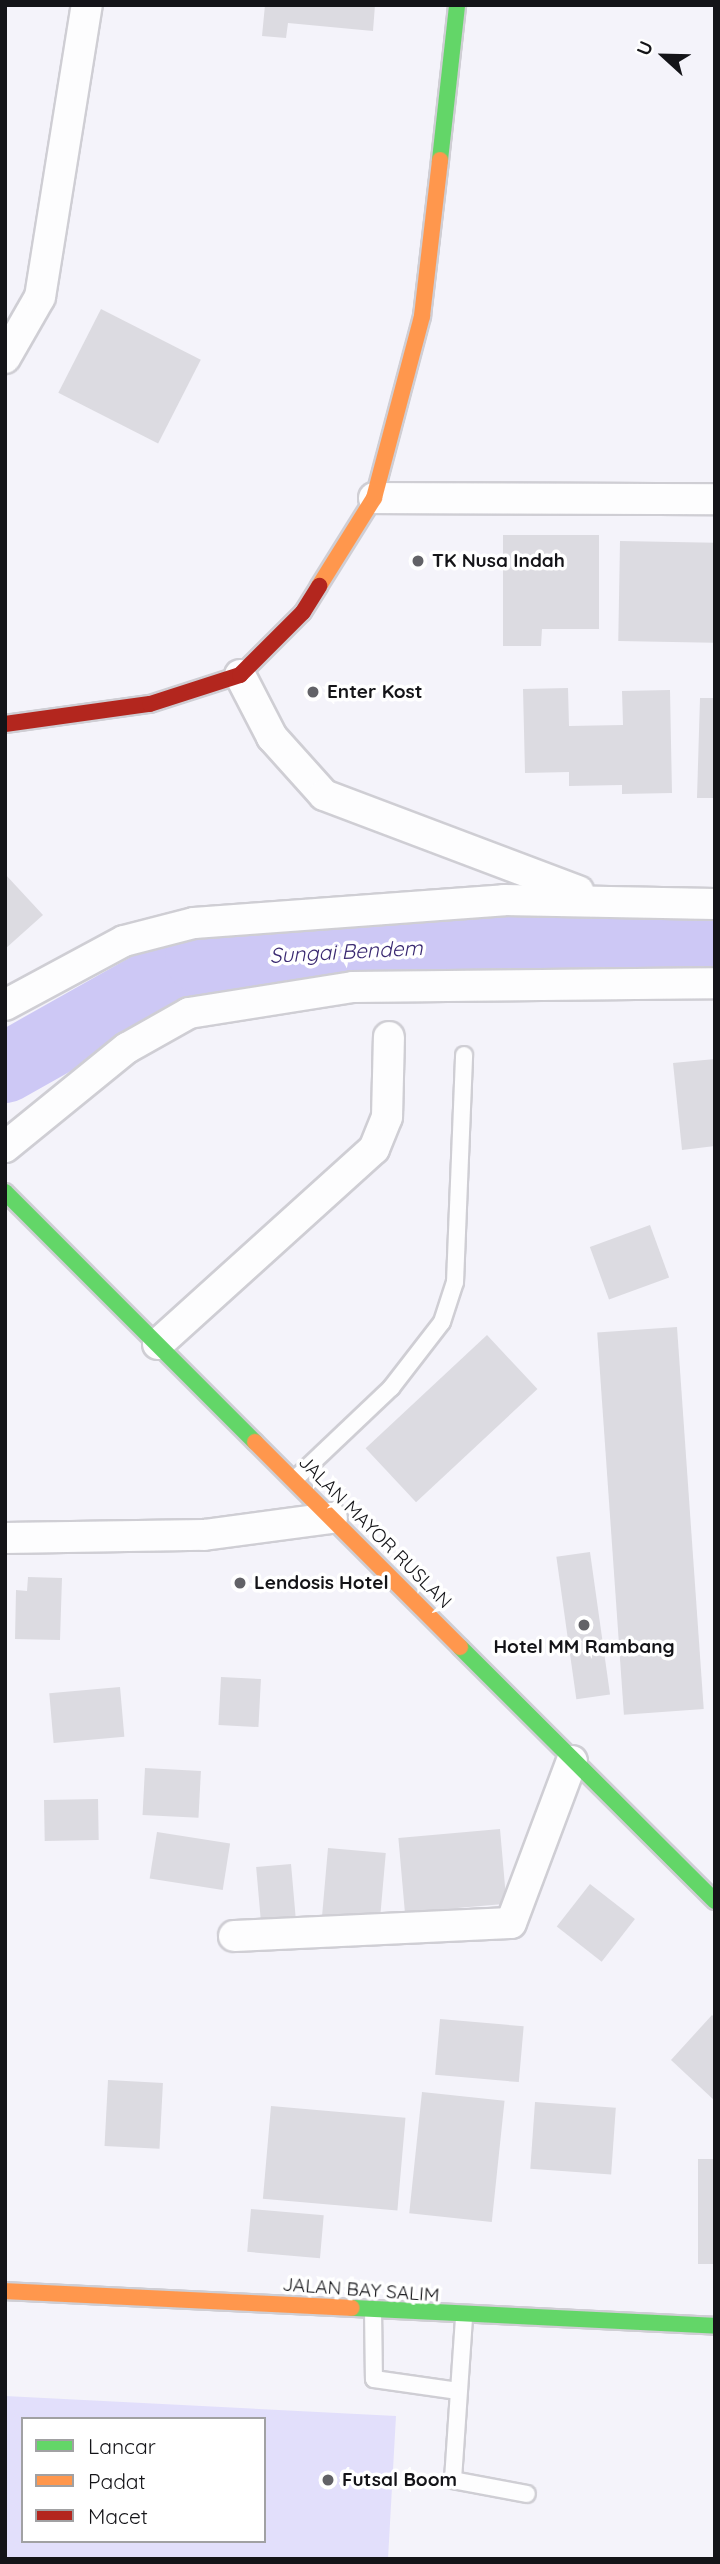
<!DOCTYPE html>
<style>
body{margin:0}
#map{position:relative;width:720px;height:2564px;overflow:hidden;background:#f4f3fa;font-family:Quicksand,sans-serif}
div>[style]{position:absolute}
.green>*{inset:0;background:#e2dffb}
.river>*{height:70px;margin:-35px;padding:0 35px;transform-origin:35px;border-radius:35px;background:#cdc8f5}
.building>*{inset:0;background:#dcdbe1;transform-origin:0 0}
.roads{filter:drop-shadow(2px 0 #cfced4) drop-shadow(-2px 0 #cfced4) drop-shadow(0 2px #cfced4) drop-shadow(0 -2px #cfced4)}
.lane>*{height:16px;margin:-8px;padding:0 8px;transform-origin:8px;border-radius:8px;background:#fdfdfe}
.street>*{height:30px;margin:-15px;padding:0 15px;transform-origin:15px;border-radius:15px;background:#fdfdfe}
.fast>*{height:16px;margin:-8px;padding:0 8px;transform-origin:8px;border-radius:8px;background:#63d668}
.slow>*{height:16px;margin:-8px;padding:0 8px;transform-origin:8px;border-radius:8px;background:#ff974d}
.jam>*{height:16px;margin:-8px;padding:0 8px;transform-origin:8px;border-radius:8px;background:#b3261e}
.dots>*{width:19px;height:19px;translate:-50% -50%;box-sizing:border-box;border:4px solid #fff;border-radius:50%}
span{translate:-50% -50%;white-space:nowrap;text-align:center;line-height:1.15;-webkit-text-stroke:7px #fff;paint-order:stroke}
.poi-label{font-size:19px;color:#141418;font-weight:700}
.left{translate:0 -50%;text-align:left}
.street-label{font-size:19px;color:#141418}
.water-label{font-size:21px;color:#3a2971;font-style:italic}
.frame{position:absolute;inset:0;border:7px solid #141418;pointer-events:none}
.legend{position:absolute;left:21px;top:2417px;width:245px;height:126px;box-sizing:border-box;background:#fff;border:2px solid #a1a1a3;margin:0;padding:9px 12px;list-style:none;font-size:21px;color:#141418}
.legend li{display:flex;align-items:center;gap:14px;height:35px}
.legend b{width:35px;border:2px solid #a1a1a3}
.north{position:absolute;left:629px;top:21px;width:70px;height:70px;-webkit-text-stroke:5px #fff;paint-order:stroke;rotate:292deg;font-size:19px;font-weight:700;line-height:28px;text-align:center;color:#141418}
.north::after{content:'';display:block;margin:auto;width:24px;height:32px;background:#141418;clip-path:polygon(50% 0,100% 100%,50% 72%,0 100%)}
</style>
<div id="map">
<div class="green">
<div style="clip-path:polygon(evenodd,5px 2396px,396px 2416px,388px 2559px,5px 2559px,5px 2396px,23px 2419px,264px 2419px,264px 2541px,23px 2541px,23px 2419px)"></div>
</div>
<div class="river">
<div style="left:5px;top:1068px;width:224px;rotate:-29.4deg"></div>
<div style="left:200px;top:958px;width:516px;rotate:-2.78deg"></div>
</div>
<div class="building">
<div style="clip-path:polygon(265px 5px,375px 5px,373px 31px,288px 23px,286px 38px,262px 36px)"></div>
<div style="left:101px;top:309px;width:112px;height:94px;rotate:27deg"></div>
<div style="clip-path:polygon(503px 535px,599px 535px,599px 629px,542px 629px,541px 646px,503px 646px)"></div>
<div style="left:620px;top:541px;width:95px;height:100px;rotate:1deg"></div>
<div style="clip-path:polygon(568px 688px,569px 726px,623px 725px,622px 691px,670px 690px,672px 793px,622px 794px,622px 785px,569px 786px,569px 772px,525px 773px,523px 689px)"></div>
<div style="clip-path:polygon(700px 698px,715px 698px,715px 798px,697px 798px)"></div>
<div style="clip-path:polygon(5px 874px,43px 915px,5px 949px)"></div>
<div style="clip-path:polygon(715px 1059px,715px 1146px,682px 1150px,673px 1063px)"></div>
<div style="left:650px;top:1225px;width:56px;height:64px;rotate:70deg"></div>
<div style="left:677px;top:1327px;width:383px;height:80px;rotate:86deg"></div>
<div style="left:487px;top:1335px;width:74px;height:166px;rotate:47deg"></div>
<div style="left:590px;top:1552px;width:144px;height:34px;rotate:82deg"></div>
<div style="clip-path:polygon(28px 1577px,62px 1578px,60px 1640px,15px 1639px,16px 1590px,27px 1591px)"></div>
<div style="left:221px;top:1677px;width:40px;height:48px;rotate:3deg"></div>
<div style="left:120px;top:1687px;width:50px;height:71px;rotate:85deg"></div>
<div style="left:145px;top:1768px;width:56px;height:47px;rotate:3deg"></div>
<div style="left:98px;top:1799px;width:41px;height:54px;rotate:89deg"></div>
<div style="left:500px;top:1829px;width:75px;height:102px;rotate:85deg"></div>
<div style="left:157px;top:1832px;width:74px;height:47px;rotate:9deg"></div>
<div style="left:328px;top:1848px;width:58px;height:77px;rotate:5deg"></div>
<div style="left:291px;top:1864px;width:59px;height:35px;rotate:85deg"></div>
<div style="left:590px;top:1884px;width:57px;height:54px;rotate:38deg"></div>
<div style="clip-path:polygon(712px 2015px,715px 2018px,715px 2101px,671px 2060px)"></div>
<div style="left:440px;top:2019px;width:84px;height:56px;rotate:5deg"></div>
<div style="left:108px;top:2080px;width:55px;height:66px;rotate:3deg"></div>
<div style="left:422px;top:2092px;width:83px;height:122px;rotate:6deg"></div>
<div style="left:535px;top:2102px;width:81px;height:67px;rotate:4deg"></div>
<div style="left:271px;top:2106px;width:135px;height:93px;rotate:5deg"></div>
<div style="left:715px;top:2159px;width:105px;height:17px;rotate:90deg"></div>
<div style="left:251px;top:2209px;width:73px;height:43px;rotate:5deg"></div>
</div>
<div class="roads">
<div class="lane">
<div style="left:294px;top:1480px;width:134px;rotate:-43.5deg"></div>
<div style="left:391px;top:1388px;width:83px;rotate:-52.3deg"></div>
<div style="left:442px;top:1322px;width:42px;rotate:-72deg"></div>
<div style="left:455px;top:1282px;width:227px;rotate:-87.7deg"></div>
<div style="left:373px;top:2310px;width:69px;rotate:89.2deg"></div>
<div style="left:374px;top:2379px;width:85px;rotate:8.1deg"></div>
<div style="left:464px;top:2318px;width:162px;rotate:93.9deg"></div>
<div style="left:453px;top:2480px;width:75px;rotate:10.7deg"></div>
</div>
<div class="street">
<div style="left:5px;top:358px;width:70px;rotate:-60.2deg"></div>
<div style="left:40px;top:297px;width:296px;rotate:-80.9deg"></div>
<div style="left:374px;top:498px;width:341px;rotate:0.2deg"></div>
<div style="left:240px;top:675px;width:70px;rotate:62.7deg"></div>
<div style="left:272px;top:737px;width:78px;rotate:48.1deg"></div>
<div style="left:324px;top:795px;width:272px;rotate:20.7deg"></div>
<div style="left:5px;top:1005px;width:135px;rotate:-28.3deg"></div>
<div style="left:124px;top:941px;width:72px;rotate:-14.4deg"></div>
<div style="left:194px;top:923px;width:311px;rotate:-4.2deg"></div>
<div style="left:504px;top:900px;width:211px;rotate:1.1deg"></div>
<div style="left:5px;top:1147px;width:157px;rotate:-39.1deg"></div>
<div style="left:127px;top:1048px;width:71px;rotate:-29.4deg"></div>
<div style="left:189px;top:1013px;width:166px;rotate:-9deg"></div>
<div style="left:353px;top:987px;width:362px;rotate:-0.6deg"></div>
<div style="left:158px;top:1344px;width:291px;rotate:-42.1deg"></div>
<div style="left:374px;top:1149px;width:35px;rotate:-68deg"></div>
<div style="left:387px;top:1117px;width:80px;rotate:-88.6deg"></div>
<div style="left:5px;top:1538px;width:199px;rotate:-0.9deg"></div>
<div style="left:204px;top:1535px;width:129px;rotate:-7.6deg"></div>
<div style="left:234px;top:1936px;width:277px;rotate:-2.7deg"></div>
<div style="left:511px;top:1923px;width:173px;rotate:-69.4deg"></div>
</div>
<div class="fast">
<div style="left:440px;top:160px;width:156px;rotate:-83.7deg"></div>
<div style="left:5px;top:1192px;width:354px;rotate:45deg"></div>
<div style="left:460px;top:1647px;width:360px;rotate:44.9deg"></div>
<div style="left:352px;top:2308px;width:363px;rotate:2.8deg"></div>
</div>
<div class="slow">
<div style="left:319px;top:586px;width:104px;rotate:-58deg"></div>
<div style="left:374px;top:498px;width:188px;rotate:-75.2deg"></div>
<div style="left:422px;top:316px;width:157px;rotate:-83.4deg"></div>
<div style="left:255px;top:1442px;width:290px;rotate:45deg"></div>
<div style="left:5px;top:2291px;width:347px;rotate:2.8deg"></div>
</div>
<div class="jam">
<div style="left:5px;top:724px;width:146px;rotate:-7.9deg"></div>
<div style="left:150px;top:704px;width:95px;rotate:-17.9deg"></div>
<div style="left:240px;top:675px;width:89px;rotate:-45deg"></div>
<div style="left:303px;top:612px;width:31px;rotate:-58deg"></div>
</div>
</div>
<div class="dots">
<div style="left:418px;top:561px;background:#626267"></div>
<div style="left:313px;top:692px;background:#626267"></div>
<div style="left:240px;top:1583px;background:#626267"></div>
<div style="left:584px;top:1625px;background:#626267"></div>
<div style="left:328px;top:2480px;background:#626267"></div>
</div>
<div class="poi-label">
<span class="left" style="left:432px;top:561px">TK Nusa Indah</span>
<span class="left" style="left:327px;top:692px">Enter Kost</span>
<span class="left" style="left:254px;top:1583px">Lendosis Hotel</span>
<span style="left:584px;top:1647px">Hotel MM Rambang</span>
<span class="left" style="left:342px;top:2480px">Futsal Boom</span>
</div>
<div class="street-label">
<span style="left:375px;top:1532px;rotate:45deg">JALAN MAYOR RUSLAN</span>
<span style="left:361px;top:2290px;rotate:4deg">JALAN BAY SALIM</span>
</div>
<div class="water-label">
<span style="left:346px;top:951px;rotate:-3deg">Sungai Bendem</span>
</div>
<div class="frame"></div>
<ul class="legend">
<li><b style="height:9px;background:#63d668"></b>Lancar</li>
<li><b style="height:9px;background:#ff974d"></b>Padat</li>
<li><b style="height:9px;background:#b3261e"></b>Macet</li>
</ul>
<div class="north">U</div>
</div>
